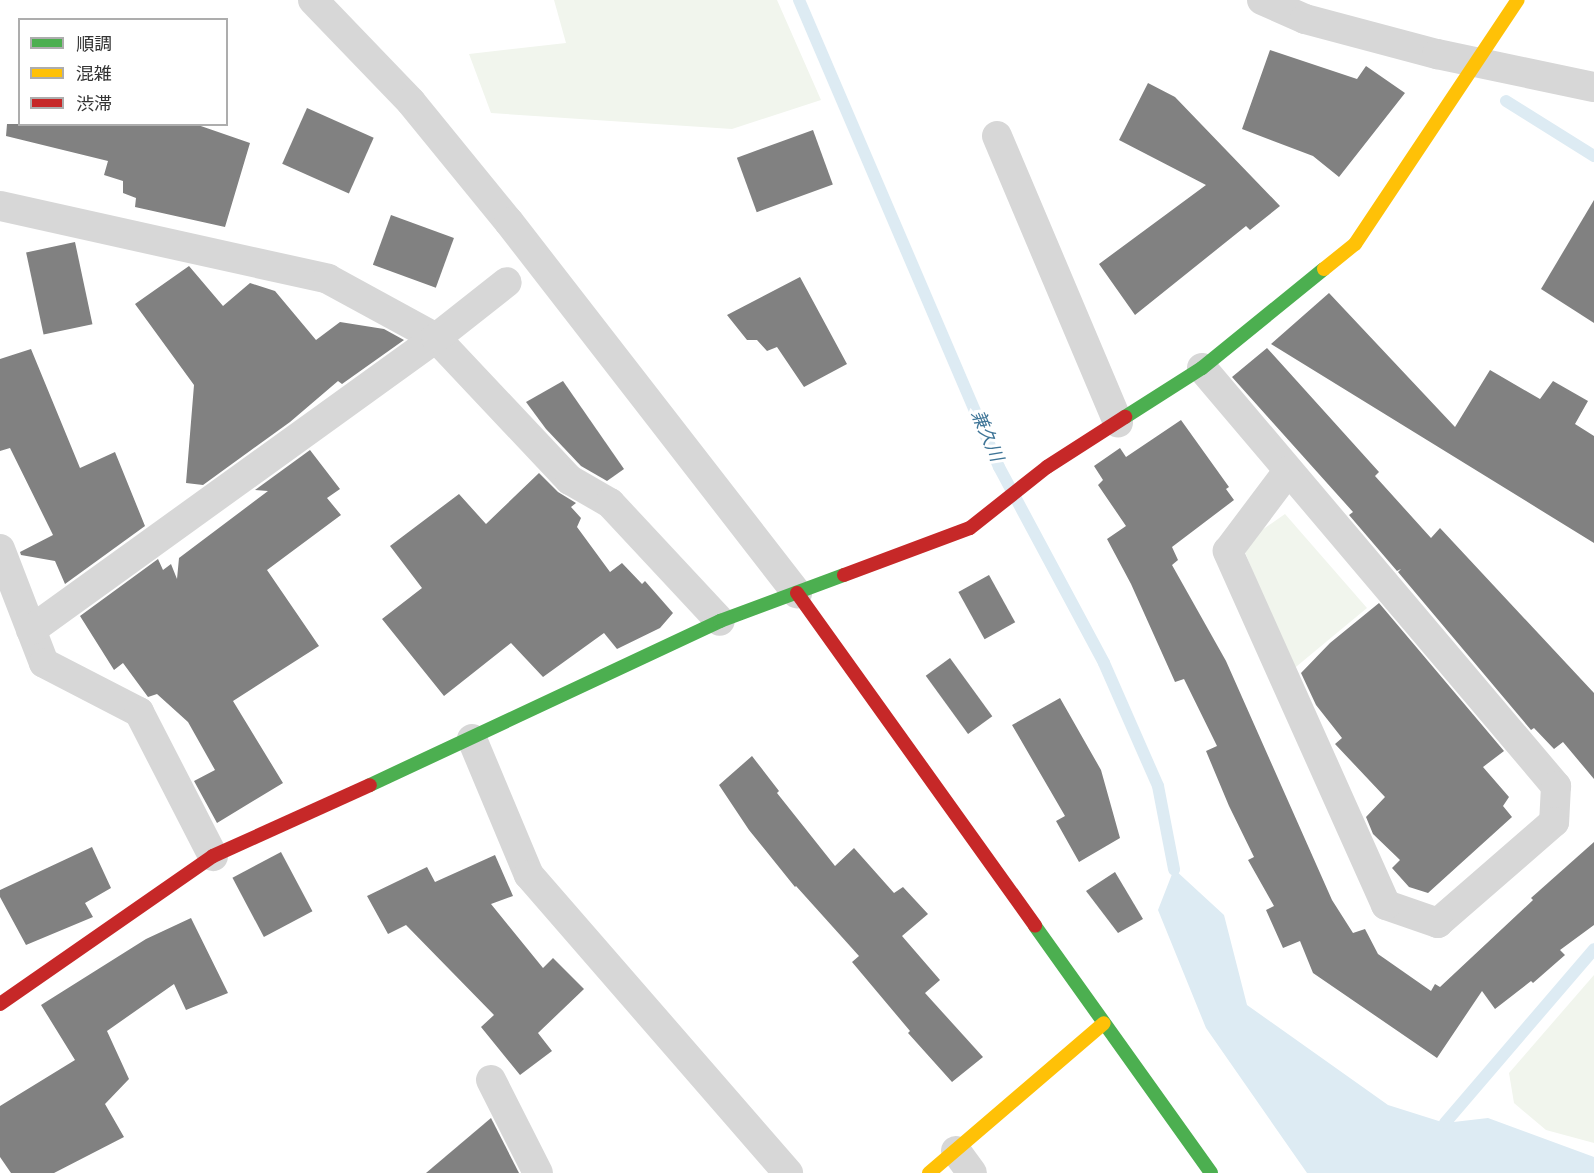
<!DOCTYPE html>
<meta charset="utf-8">
<style>
body{margin:0}
#map{position:relative;width:1594px;height:1173px;overflow:hidden;background:#fff;font-family:"Source Sans 3","Noto Sans JP",sans-serif}
div>[style]{position:absolute}
.green>*{inset:0;background:#f1f5ed}
.water>*{inset:0;background:#ddebf3}
.stream>*{height:12px;margin:-6px;padding:0 6px;transform-origin:6px;border-radius:6px;background:#ddebf3}
.building>*{inset:0;background:#818181;transform-origin:0 0}
.street>*{height:30px;margin:-15px;padding:0 15px;transform-origin:15px;border-radius:15px;background:#d7d7d7}
.fast>*{height:14px;margin:-7px;padding:0 7px;transform-origin:7px;border-radius:7px;background:#4caf50}
.slow>*{height:14px;margin:-7px;padding:0 7px;transform-origin:7px;border-radius:7px;background:#ffc107}
.jam>*{height:14px;margin:-7px;padding:0 7px;transform-origin:7px;border-radius:7px;background:#c62828}
span{translate:-50% -50%;white-space:nowrap;text-align:center;line-height:1.15;-webkit-text-stroke:6px #fff;paint-order:stroke}
.water-label{font-size:18px;color:#3f7597;font-style:italic}
.legend{position:absolute;left:18px;top:18px;width:210px;height:108px;box-sizing:border-box;background:#fff;border:2px solid #adadad;margin:0;padding:8px 10px;list-style:none;font-size:18px;color:#333}
.legend li{display:flex;align-items:center;gap:12px;height:30px}
.legend b{width:30px;border:2px solid #adadad}
</style>
<div id="map">
<div class="green">
<div style="clip-path:polygon(554px 0,777px 0,821px 100px,732px 129px,491px 113px,469px 54px,566px 43px)"></div>
<div style="clip-path:polygon(1285px 514px,1367px 608px,1291px 671px,1242px 544px)"></div>
<div style="clip-path:polygon(1594px 975px,1594px 1143px,1546px 1130px,1514px 1103px,1509px 1073px)"></div>
</div>
<div class="water">
<div style="clip-path:polygon(1174px 869px,1224px 915px,1247px 1005px,1388px 1105px,1445px 1123px,1488px 1118px,1594px 1157px,1594px 1173px,1307px 1173px,1206px 1028px,1158px 910px)"></div>
</div>
<div class="stream">
<div style="left:799px;top:0;width:508px;rotate:66.82deg"></div>
<div style="left:999px;top:467px;width:222px;rotate:61.8deg"></div>
<div style="left:1104px;top:663px;width:134px;rotate:66.3deg"></div>
<div style="left:1158px;top:786px;width:85px;rotate:79.1deg"></div>
<div style="left:1506px;top:101px;width:104px;rotate:32deg"></div>
<div style="left:1445px;top:1123px;width:229px;rotate:-49.4deg"></div>
</div>
<div class="building">
<div style="clip-path:polygon(1270px 50px,1357px 79px,1366px 66px,1405px 93px,1339px 177px,1313px 156px,1242px 129px)"></div>
<div style="clip-path:polygon(1148px 83px,1175px 97px,1280px 206px,1250px 230px,1246px 226px,1135px 315px,1099px 264px,1206px 185px,1119px 140px)"></div>
<div style="left:307px;top:108px;width:73px;height:61px;rotate:24deg"></div>
<div style="clip-path:polygon(7px 124px,195px 124px,250px 143px,225px 227px,135px 207px,136px 198px,123px 193px,123px 181px,104px 175px,108px 161px,6px 136px)"></div>
<div style="left:813px;top:130px;width:58px;height:81px;rotate:70deg"></div>
<div style="clip-path:polygon(1594px 200px,1594px 323px,1541px 289px)"></div>
<div style="left:391px;top:215px;width:67px;height:53px;rotate:20deg"></div>
<div style="left:75px;top:242px;width:84px;height:50px;rotate:78deg"></div>
<div style="clip-path:polygon(189px 266px,223px 306px,250px 283px,275px 291px,316px 340px,340px 322px,384px 329px,404px 340px,342px 384px,338px 381px,290px 422px,203px 485px,186px 483px,194px 385px,135px 304px)"></div>
<div style="clip-path:polygon(800px 277px,847px 364px,804px 387px,777px 347px,767px 351px,757px 340px,747px 340px,727px 315px)"></div>
<div style="clip-path:polygon(1329px 293px,1455px 427px,1490px 370px,1540px 399px,1553px 381px,1588px 401px,1575px 424px,1594px 436px,1594px 543px,1271px 344px)"></div>
<div style="clip-path:polygon(1267px 348px,1379px 472px,1375px 476px,1431px 538px,1440px 528px,1594px 693px,1594px 779px,1563px 742px,1554px 749px,1534px 728px,1531px 730px,1398px 572px,1401px 569px,1397px 571px,1349px 515px,1353px 512px,1232px 377px)"></div>
<div style="clip-path:polygon(31px 349px,80px 468px,115px 452px,145px 526px,65px 584px,55px 561px,21px 555px,20px 552px,53px 535px,10px 448px,0 451px,0 359px)"></div>
<div style="clip-path:polygon(563px 381px,624px 469px,607px 481px,581px 466px,546px 429px,526px 402px)"></div>
<div style="clip-path:polygon(1181px 420px,1229px 487px,1226px 489px,1234px 500px,1172px 547px,1178px 560px,1172px 565px,1226px 661px,1332px 900px,1353px 933px,1365px 929px,1378px 954px,1431px 991px,1435px 984px,1440px 987px,1533px 900px,1531px 898px,1594px 842px,1594px 925px,1560px 950px,1565px 955px,1533px 983px,1531px 981px,1495px 1009px,1482px 991px,1437px 1058px,1313px 973px,1300px 941px,1283px 948px,1266px 910px,1274px 906px,1248px 860px,1254px 857px,1229px 806px,1206px 751px,1217px 746px,1184px 679px,1175px 682px,1131px 584px,1107px 539px,1126px 526px,1098px 485px,1103px 480px,1094px 466px,1120px 448px,1126px 457px)"></div>
<div style="clip-path:polygon(310px 450px,340px 489px,327px 498px,341px 515px,267px 570px,319px 646px,233px 701px,283px 783px,217px 823px,194px 781px,215px 770px,188px 722px,157px 694px,148px 697px,123px 663px,114px 670px,80px 616px,158px 559px,163px 570px,171px 564px,177px 579px,179px 558px,268px 491px,255px 490px)"></div>
<div style="clip-path:polygon(539px 473px,558px 492px,576px 503px,571px 507px,581px 518px,577px 527px,610px 572px,622px 563px,642px 584px,645px 581px,673px 613px,660px 628px,617px 649px,604px 633px,543px 677px,511px 643px,444px 696px,382px 619px,422px 588px,390px 546px,459px 494px,486px 524px)"></div>
<div style="left:989px;top:575px;width:54px;height:35px;rotate:61deg"></div>
<div style="clip-path:polygon(1379px 603px,1504px 751px,1483px 767px,1509px 797px,1503px 806px,1512px 817px,1428px 893px,1409px 887px,1392px 868px,1400px 860px,1373px 834px,1366px 817px,1385px 797px,1335px 744px,1342px 738px,1316px 705px,1301px 673px,1330px 643px)"></div>
<div style="left:950px;top:658px;width:72px;height:30px;rotate:54deg"></div>
<div style="clip-path:polygon(1060px 698px,1101px 770px,1120px 838px,1079px 862px,1056px 821px,1065px 816px,1012px 725px)"></div>
<div style="clip-path:polygon(752px 756px,779px 791px,777px 793px,835px 866px,854px 848px,894px 893px,903px 887px,928px 914px,902px 936px,940px 980px,925px 993px,983px 1057px,952px 1082px,908px 1033px,910px 1031px,852px 962px,859px 956px,796px 886px,795px 887px,749px 830px,719px 785px)"></div>
<div style="clip-path:polygon(92px 847px,111px 888px,85px 903px,93px 917px,26px 945px,0 897px,0 890px)"></div>
<div style="left:281px;top:852px;width:67px;height:55px;rotate:62deg"></div>
<div style="clip-path:polygon(495px 855px,513px 896px,491px 904px,543px 968px,553px 958px,584px 989px,538px 1033px,552px 1051px,520px 1075px,481px 1027px,494px 1015px,406px 925px,388px 934px,367px 896px,427px 867px,435px 882px)"></div>
<div style="clip-path:polygon(1115px 872px,1143px 919px,1118px 933px,1086px 891px)"></div>
<div style="clip-path:polygon(191px 918px,228px 993px,186px 1010px,174px 984px,107px 1031px,129px 1079px,105px 1104px,124px 1137px,54px 1173px,11px 1173px,0 1157px,0 1106px,75px 1060px,41px 1005px,146px 939px)"></div>
<div style="clip-path:polygon(491px 1118px,519px 1173px,426px 1173px)"></div>
</div>
<div class="street">
<div style="left:313px;top:0;width:141px;rotate:46.1deg"></div>
<div style="left:411px;top:102px;width:155px;rotate:50.8deg"></div>
<div style="left:509px;top:222px;width:470px;rotate:52.2deg"></div>
<div style="left:1262px;top:0;width:47px;rotate:23.8deg"></div>
<div style="left:1305px;top:19px;width:137px;rotate:14.9deg"></div>
<div style="left:1437px;top:54px;width:160px;rotate:11.9deg"></div>
<div style="left:997px;top:136px;width:311px;rotate:67.1deg"></div>
<div style="left:0;top:206px;width:336px;rotate:12.5deg"></div>
<div style="left:328px;top:279px;width:123px;rotate:28.6deg"></div>
<div style="left:436px;top:338px;width:195px;rotate:46.7deg"></div>
<div style="left:570px;top:480px;width:46px;rotate:29.9deg"></div>
<div style="left:610px;top:503px;width:161px;rotate:47deg"></div>
<div style="left:1202px;top:368px;width:548px;rotate:49.74deg"></div>
<div style="left:1556px;top:786px;width:36px;rotate:93deg"></div>
<div style="left:1554px;top:822px;width:154px;rotate:139deg"></div>
<div style="left:1438px;top:923px;width:55px;rotate:-160.9deg"></div>
<div style="left:1386px;top:905px;width:388px;rotate:-114.1deg"></div>
<div style="left:1228px;top:551px;width:100px;rotate:-53.1deg"></div>
<div style="left:0;top:549px;width:122px;rotate:68.9deg"></div>
<div style="left:44px;top:663px;width:107px;rotate:27.3deg"></div>
<div style="left:139px;top:712px;width:162px;rotate:62.8deg"></div>
<div style="left:31px;top:630px;width:499px;rotate:-35.8deg"></div>
<div style="left:436px;top:338px;width:90px;rotate:-38.3deg"></div>
<div style="left:472px;top:739px;width:147px;rotate:67.3deg"></div>
<div style="left:529px;top:875px;width:395px;rotate:49deg"></div>
<div style="left:491px;top:1080px;width:104px;rotate:63.2deg"></div>
<div style="left:956px;top:1151px;width:27px;rotate:54deg"></div>
</div>
<div class="fast">
<div style="left:1125px;top:417px;width:91px;rotate:-32.5deg"></div>
<div style="left:1202px;top:368px;width:157px;rotate:-39.1deg"></div>
<div style="left:370px;top:785px;width:387px;rotate:-25.1deg"></div>
<div style="left:720px;top:621px;width:132px;rotate:-20.4deg"></div>
<div style="left:1035px;top:926px;width:303px;rotate:54.5deg"></div>
</div>
<div class="slow">
<div style="left:1324px;top:269px;width:40px;rotate:-39deg"></div>
<div style="left:1355px;top:244px;width:293px;rotate:-56.3deg"></div>
<div style="left:929px;top:1173px;width:230px;rotate:-40.6deg"></div>
</div>
<div class="jam">
<div style="left:844px;top:575px;width:134px;rotate:-20.5deg"></div>
<div style="left:970px;top:528px;width:98px;rotate:-38.4deg"></div>
<div style="left:1047px;top:467px;width:93px;rotate:-32.7deg"></div>
<div style="left:797px;top:593px;width:409px;rotate:54.4deg"></div>
<div style="left:0;top:1004px;width:259px;rotate:-34.8deg"></div>
<div style="left:213px;top:856px;width:172px;rotate:-24.3deg"></div>
</div>
<div class="water-label">
<span style="left:986px;top:436px;rotate:67deg">兼久川</span>
</div>
<ul class="legend">
<li><b style="height:8px;background:#4caf50"></b>順調</li>
<li><b style="height:8px;background:#ffc107"></b>混雑</li>
<li><b style="height:8px;background:#c62828"></b>渋滞</li>
</ul>
</div>
